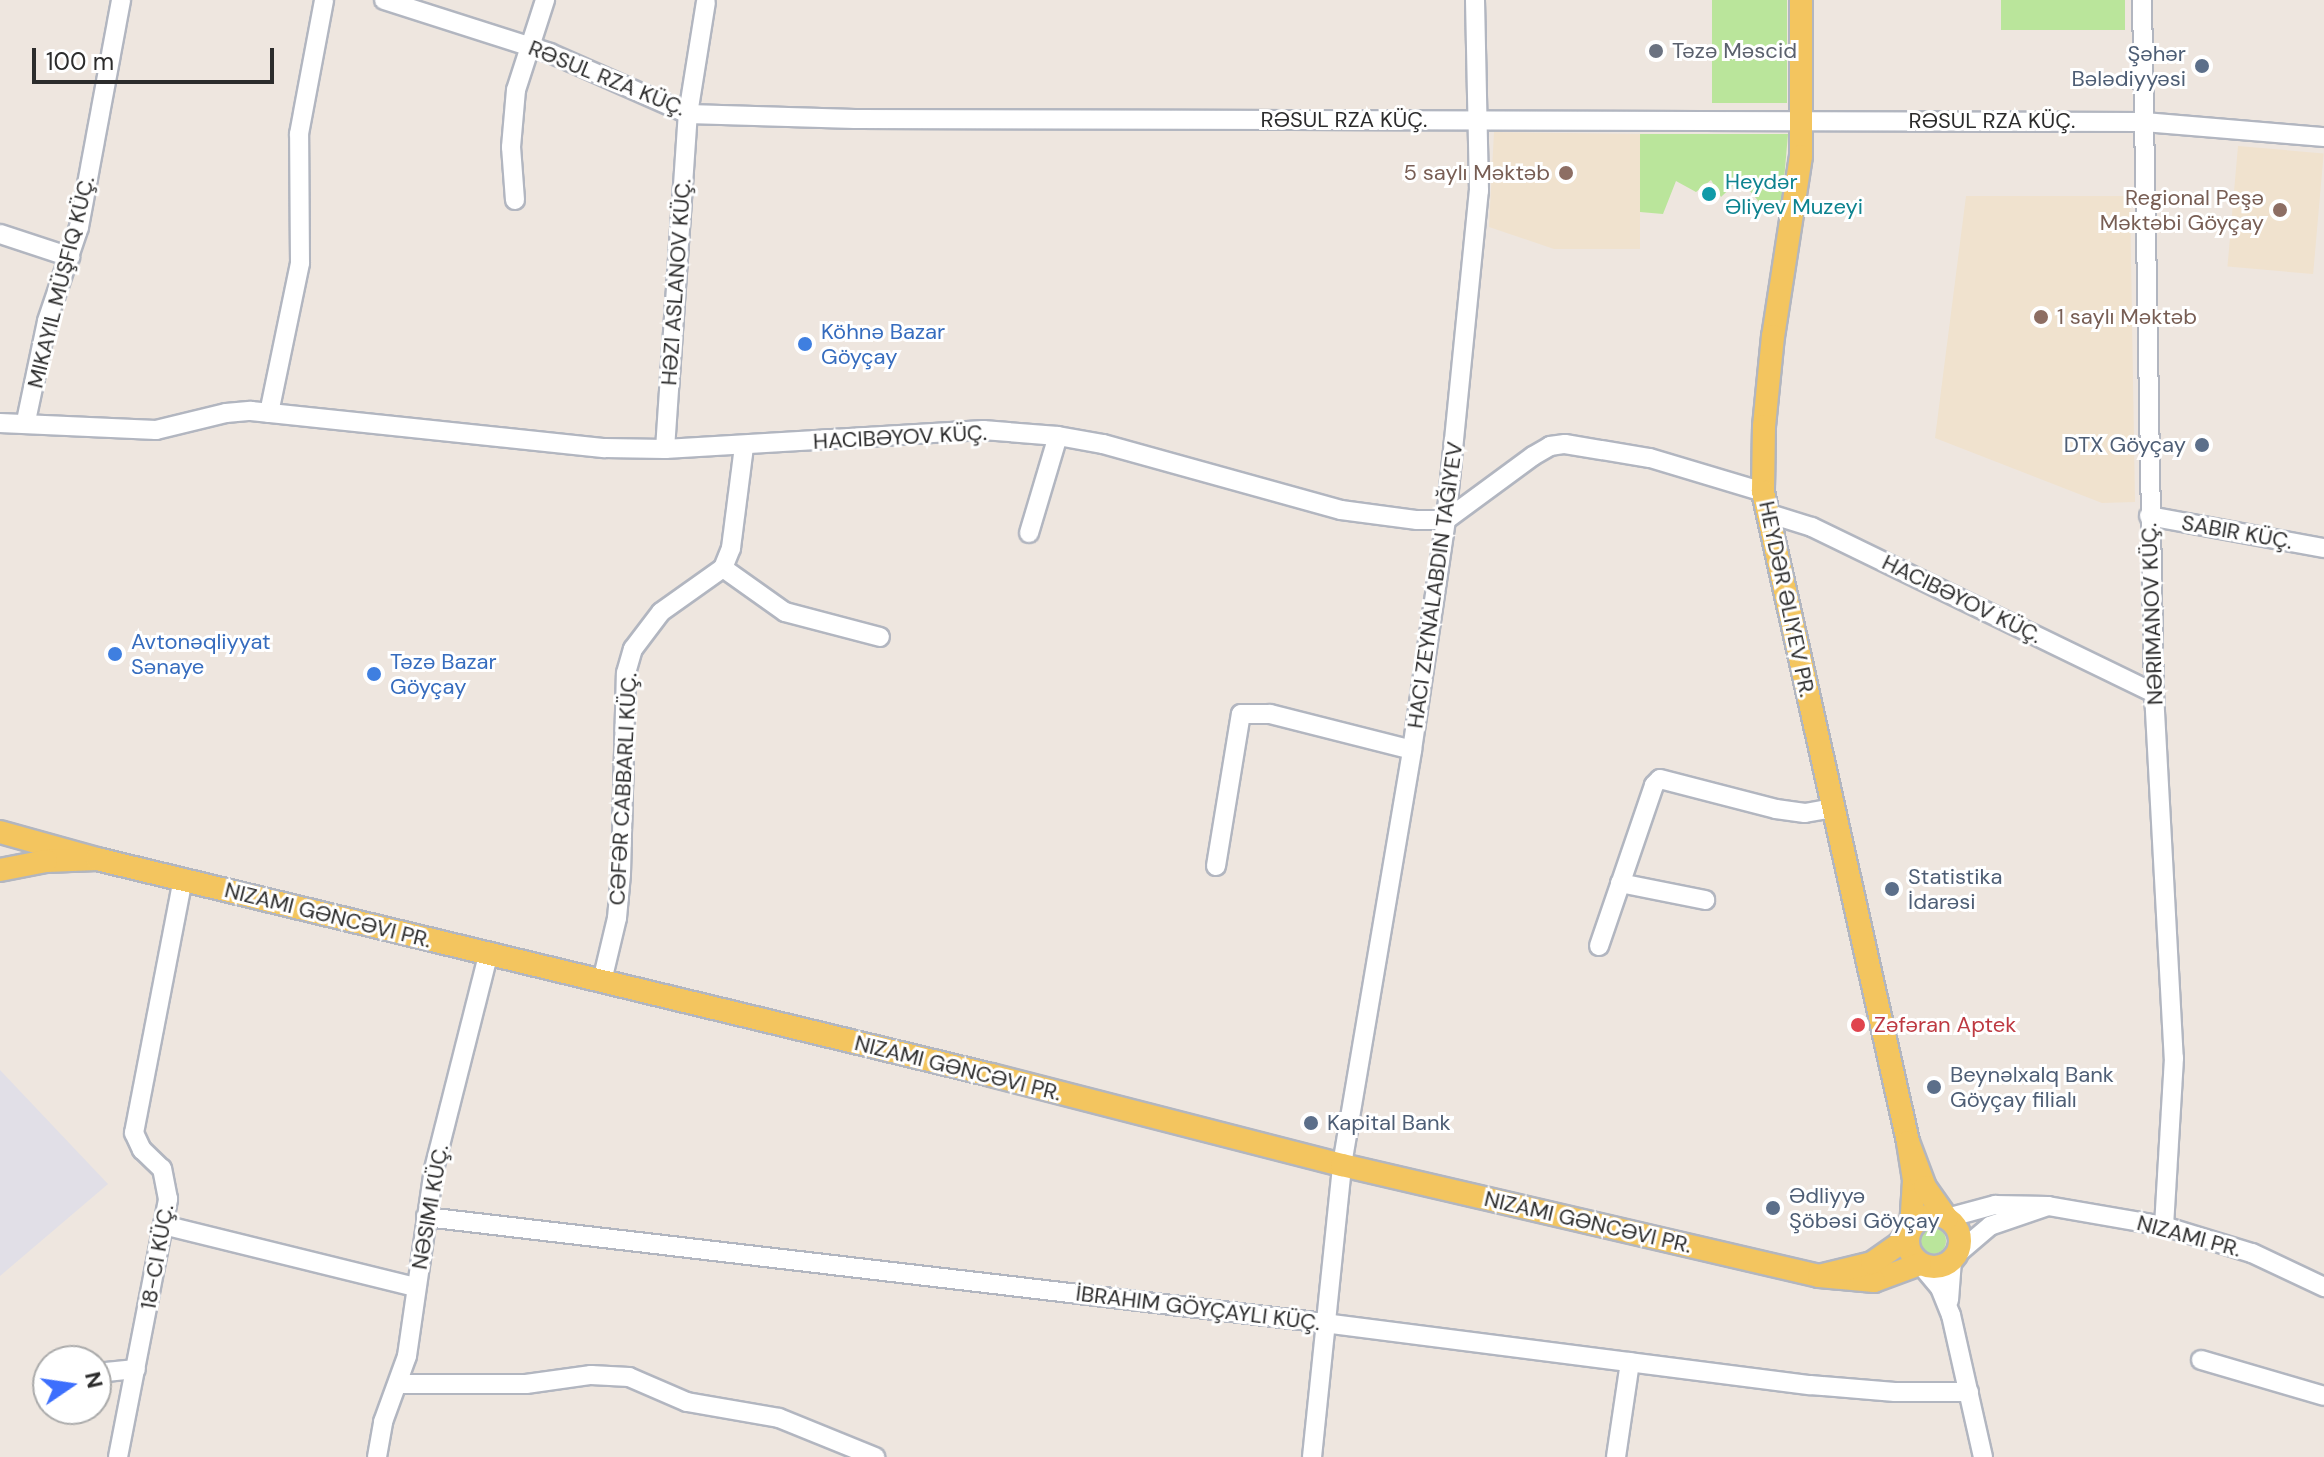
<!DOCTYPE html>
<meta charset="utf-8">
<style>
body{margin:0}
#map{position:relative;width:2324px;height:1457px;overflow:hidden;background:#eee6df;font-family:"DM Sans",sans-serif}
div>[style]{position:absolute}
.industrial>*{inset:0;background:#e1dfe7}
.education>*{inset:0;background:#f0e2ce;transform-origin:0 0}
.green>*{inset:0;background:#bae59b;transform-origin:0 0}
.round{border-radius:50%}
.roads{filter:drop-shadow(2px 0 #b2b6c0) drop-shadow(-2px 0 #b2b6c0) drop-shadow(0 2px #b2b6c0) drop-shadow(0 -2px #b2b6c0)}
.minor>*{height:18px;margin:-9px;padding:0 9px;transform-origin:9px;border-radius:9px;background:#fff}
.major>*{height:22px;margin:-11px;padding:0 11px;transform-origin:11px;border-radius:11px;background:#f3c55f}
.major>.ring{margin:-11px;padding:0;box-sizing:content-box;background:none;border:22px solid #f3c55f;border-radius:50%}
.dots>*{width:22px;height:22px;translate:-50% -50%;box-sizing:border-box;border:4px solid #fff;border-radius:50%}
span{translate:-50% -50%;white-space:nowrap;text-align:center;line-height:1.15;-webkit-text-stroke:6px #fff;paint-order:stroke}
.worship-label{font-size:22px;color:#5b616d}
.left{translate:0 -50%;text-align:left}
.service-label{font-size:22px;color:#4e5e75}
.right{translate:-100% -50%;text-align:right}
.street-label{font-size:22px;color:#2c2c2c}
.education-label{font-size:22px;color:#785e54}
.culture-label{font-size:22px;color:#0d838f}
.shop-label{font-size:22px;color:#366cbe}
.health-label{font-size:22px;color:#be3a42}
.north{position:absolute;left:32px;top:1345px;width:80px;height:80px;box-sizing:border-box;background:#fff;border:2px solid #ababab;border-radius:50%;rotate:77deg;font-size:22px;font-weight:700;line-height:32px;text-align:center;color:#2c2c2c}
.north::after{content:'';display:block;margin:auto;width:28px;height:36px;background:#3d6ffd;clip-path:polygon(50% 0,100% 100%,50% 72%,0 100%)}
.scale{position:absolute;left:32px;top:48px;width:242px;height:36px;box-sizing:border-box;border:4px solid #2c2c2c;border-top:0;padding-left:10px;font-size:24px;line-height:28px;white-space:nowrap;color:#2c2c2c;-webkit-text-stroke:6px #fff;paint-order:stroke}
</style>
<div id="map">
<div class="industrial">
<div style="clip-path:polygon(0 1070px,108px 1184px,0 1276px)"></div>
</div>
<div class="education">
<div style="clip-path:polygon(1494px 132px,1640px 134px,1640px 249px,1554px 249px,1489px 227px)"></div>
<div style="left:2238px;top:146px;width:86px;height:121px;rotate:5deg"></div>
<div style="clip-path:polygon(1966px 196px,2130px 196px,2135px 502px,2102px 503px,1935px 438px)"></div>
</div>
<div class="green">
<div style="left:1712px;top:0;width:75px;height:103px"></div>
<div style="left:2001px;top:0;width:124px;height:30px"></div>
<div style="clip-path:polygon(1640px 134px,1788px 134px,1782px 203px,1760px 203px,1740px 179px,1721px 197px,1711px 180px,1696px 192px,1676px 181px,1663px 214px,1640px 212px)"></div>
<div class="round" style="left:1920px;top:1228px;width:26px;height:26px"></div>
</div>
<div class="roads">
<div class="minor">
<div style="left:384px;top:0;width:174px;rotate:17.7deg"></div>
<div style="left:550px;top:53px;width:151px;rotate:23.8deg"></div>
<div style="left:688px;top:114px;width:167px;rotate:1.7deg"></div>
<div style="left:855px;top:119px;width:1289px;rotate:0.13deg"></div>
<div style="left:2144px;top:122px;width:181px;rotate:4.8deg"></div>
<div style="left:2142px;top:0;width:693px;rotate:89.01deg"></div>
<div style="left:2154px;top:693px;width:366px;rotate:86.9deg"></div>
<div style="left:2174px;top:1058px;width:168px;rotate:93.4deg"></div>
<div style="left:515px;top:200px;width:53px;rotate:-94.3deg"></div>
<div style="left:511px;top:147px;width:57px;rotate:-85deg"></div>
<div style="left:516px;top:90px;width:95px;rotate:-72.1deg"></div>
<div style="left:0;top:234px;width:74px;rotate:18.2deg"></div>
<div style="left:269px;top:413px;width:153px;rotate:-78.3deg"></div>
<div style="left:300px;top:263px;width:129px;rotate:-90.4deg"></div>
<div style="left:299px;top:134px;width:136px;rotate:-79.4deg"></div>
<div style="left:26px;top:421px;width:102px;rotate:-78.1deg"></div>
<div style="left:47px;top:321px;width:99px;rotate:-71.2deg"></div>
<div style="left:79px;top:227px;width:231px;rotate:-79.5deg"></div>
<div style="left:0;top:423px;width:156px;rotate:2.6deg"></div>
<div style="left:156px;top:430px;width:72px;rotate:-13.7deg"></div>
<div style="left:226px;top:413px;width:25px;rotate:-5deg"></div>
<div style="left:251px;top:411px;width:356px;rotate:6deg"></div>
<div style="left:605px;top:448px;width:60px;rotate:1deg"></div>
<div style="left:665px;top:449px;width:319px;rotate:-3.4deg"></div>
<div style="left:983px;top:430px;width:75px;rotate:4.6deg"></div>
<div style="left:1058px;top:436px;width:46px;rotate:10.1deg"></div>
<div style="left:1103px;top:444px;width:247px;rotate:15.5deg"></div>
<div style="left:1341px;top:510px;width:77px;rotate:7.5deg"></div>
<div style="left:1417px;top:520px;width:29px"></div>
<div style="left:1446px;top:520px;width:108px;rotate:-36.3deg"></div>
<div style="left:1533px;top:456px;width:20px;rotate:-30deg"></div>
<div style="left:1550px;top:446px;width:15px;rotate:-8deg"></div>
<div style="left:1565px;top:444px;width:86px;rotate:9.4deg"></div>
<div style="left:1650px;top:458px;width:118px;rotate:16.7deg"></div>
<div style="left:665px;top:449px;width:336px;rotate:-86.1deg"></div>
<div style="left:688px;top:114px;width:113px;rotate:-80.9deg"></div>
<div style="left:1767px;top:513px;width:47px;rotate:17.3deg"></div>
<div style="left:1812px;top:527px;width:380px;rotate:25.9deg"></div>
<div style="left:2149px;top:516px;width:178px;rotate:10.4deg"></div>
<div style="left:1029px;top:533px;width:101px;rotate:-73.4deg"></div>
<div style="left:723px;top:568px;width:76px;rotate:35.4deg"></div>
<div style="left:785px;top:612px;width:98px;rotate:14.7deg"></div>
<div style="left:1216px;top:866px;width:154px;rotate:-80.7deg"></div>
<div style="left:1241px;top:714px;width:29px"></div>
<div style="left:1270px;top:714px;width:146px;rotate:14.2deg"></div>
<div style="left:1620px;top:883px;width:87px;rotate:11.3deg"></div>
<div style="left:1599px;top:946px;width:170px;rotate:-71.1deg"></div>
<div style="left:1654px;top:785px;width:8px;rotate:-45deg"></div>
<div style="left:1660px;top:779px;width:120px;rotate:14.5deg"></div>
<div style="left:1776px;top:809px;width:29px;rotate:8deg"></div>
<div style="left:1805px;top:813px;width:28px;rotate:-10deg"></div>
<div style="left:602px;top:981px;width:65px;rotate:-76.6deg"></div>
<div style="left:617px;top:918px;width:44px;rotate:-84.8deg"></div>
<div style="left:621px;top:874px;width:201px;rotate:-88.6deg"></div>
<div style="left:626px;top:673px;width:25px;rotate:-74deg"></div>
<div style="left:633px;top:649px;width:46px;rotate:-52.9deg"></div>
<div style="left:661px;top:612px;width:76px;rotate:-35.4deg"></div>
<div style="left:723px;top:568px;width:22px;rotate:-68deg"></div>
<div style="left:731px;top:548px;width:102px;rotate:-82.7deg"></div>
<div style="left:2048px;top:1206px;width:118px;rotate:9.8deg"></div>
<div style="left:2164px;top:1226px;width:92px;rotate:17.1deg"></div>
<div style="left:2252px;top:1253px;width:80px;rotate:25.3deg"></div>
<div style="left:426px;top:1217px;width:904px;rotate:6.73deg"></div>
<div style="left:1324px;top:1323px;width:490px;rotate:7.3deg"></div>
<div style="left:1810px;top:1385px;width:85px;rotate:4.7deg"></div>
<div style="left:1895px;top:1392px;width:74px"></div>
<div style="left:1947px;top:1218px;width:50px;rotate:-15.2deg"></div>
<div style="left:1995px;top:1205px;width:53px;rotate:1.1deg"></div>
<div style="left:2048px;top:1206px;width:61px;rotate:161deg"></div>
<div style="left:1990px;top:1226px;width:43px;rotate:139.7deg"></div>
<div style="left:163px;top:1225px;width:260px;rotate:13.8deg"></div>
<div style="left:1920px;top:1264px;width:31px;rotate:50deg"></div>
<div style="left:1940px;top:1288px;width:29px;rotate:68deg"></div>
<div style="left:1951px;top:1315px;width:146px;rotate:77.3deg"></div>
<div style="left:1949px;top:1300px;width:40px;rotate:-85.7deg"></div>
<div style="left:2201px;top:1360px;width:128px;rotate:16.3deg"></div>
<div style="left:96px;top:1373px;width:40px;rotate:-5.7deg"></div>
<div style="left:399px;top:1384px;width:127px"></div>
<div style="left:526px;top:1384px;width:66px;rotate:-7.9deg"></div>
<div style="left:591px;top:1375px;width:38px;rotate:3deg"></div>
<div style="left:629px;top:1377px;width:63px;rotate:23.3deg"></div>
<div style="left:687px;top:1402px;width:93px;rotate:9.9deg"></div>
<div style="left:779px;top:1418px;width:104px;rotate:22.1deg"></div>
<div style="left:118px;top:1457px;width:263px;rotate:-79deg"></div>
<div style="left:168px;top:1199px;width:31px;rotate:-101deg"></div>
<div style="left:162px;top:1169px;width:28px;rotate:-136deg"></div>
<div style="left:142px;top:1150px;width:19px;rotate:-115deg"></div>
<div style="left:134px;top:1133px;width:259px;rotate:-79.1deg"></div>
<div style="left:377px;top:1457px;width:36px;rotate:-80deg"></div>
<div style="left:383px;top:1422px;width:70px;rotate:-70deg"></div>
<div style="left:407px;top:1356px;width:189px;rotate:-81.8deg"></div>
<div style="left:434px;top:1169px;width:220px;rotate:-75.8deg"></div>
<div style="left:1312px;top:1457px;width:294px;rotate:-84.1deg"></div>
<div style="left:1342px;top:1165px;width:421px;rotate:-80.4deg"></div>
<div style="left:1412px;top:750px;width:232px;rotate:-81.6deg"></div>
<div style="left:1446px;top:520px;width:331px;rotate:-84.3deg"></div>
<div style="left:1479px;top:191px;width:191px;rotate:-91.2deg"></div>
<div style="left:1616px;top:1457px;width:96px;rotate:-81.6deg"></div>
</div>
<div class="major">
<div style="left:1801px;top:0;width:156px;rotate:90deg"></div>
<div style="left:1801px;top:156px;width:182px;rotate:98.8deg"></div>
<div style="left:1773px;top:336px;width:90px;rotate:95.7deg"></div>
<div style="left:1764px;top:426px;width:66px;rotate:90.9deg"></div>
<div style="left:1763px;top:492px;width:666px;rotate:77.42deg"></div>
<div style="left:0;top:832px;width:101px;rotate:15.6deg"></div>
<div style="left:97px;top:859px;width:51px;rotate:177.8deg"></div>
<div style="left:46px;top:861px;width:47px;rotate:168.9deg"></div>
<div style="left:97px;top:859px;width:920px;rotate:13.58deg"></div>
<div style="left:991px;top:1075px;width:362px;rotate:14.4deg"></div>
<div style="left:1342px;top:1165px;width:490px;rotate:13.1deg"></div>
<div class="ring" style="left:1908px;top:1215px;width:30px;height:30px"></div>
<div style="left:1920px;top:1264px;width:49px;rotate:159.7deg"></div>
<div style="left:1874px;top:1281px;width:55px;rotate:-174.8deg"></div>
<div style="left:1819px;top:1276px;width:55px;rotate:-13.8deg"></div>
<div style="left:1872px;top:1263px;width:33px;rotate:-35deg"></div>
<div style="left:1899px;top:1244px;width:20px;rotate:-53deg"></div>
<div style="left:1911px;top:1228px;width:48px;rotate:-86.4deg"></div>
<div style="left:1914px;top:1180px;width:38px;rotate:-99deg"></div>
<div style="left:1908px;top:1142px;width:48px;rotate:69.3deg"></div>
<div style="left:1925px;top:1187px;width:38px;rotate:55deg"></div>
</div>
</div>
<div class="dots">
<div style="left:1656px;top:51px;background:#6b7280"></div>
<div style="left:2202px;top:66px;background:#5c6f8a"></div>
<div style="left:1566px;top:173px;background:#8d6e63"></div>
<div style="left:1709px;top:194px;background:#0f9aa8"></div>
<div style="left:2280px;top:210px;background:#8d6e63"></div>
<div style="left:2041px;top:317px;background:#8d6e63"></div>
<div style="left:805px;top:344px;background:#3f7fe0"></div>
<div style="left:2202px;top:445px;background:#5c6f8a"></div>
<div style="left:115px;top:654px;background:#3f7fe0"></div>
<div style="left:374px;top:674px;background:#3f7fe0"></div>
<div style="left:1892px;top:889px;background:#5c6f8a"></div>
<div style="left:1858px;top:1025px;background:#e0444e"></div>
<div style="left:1934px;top:1087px;background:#5c6f8a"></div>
<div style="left:1311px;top:1123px;background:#5c6f8a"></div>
<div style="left:1773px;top:1208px;background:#5c6f8a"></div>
</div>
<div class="worship-label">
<span class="left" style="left:1672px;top:51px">Təzə Məscid</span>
</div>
<div class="service-label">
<span class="right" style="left:2186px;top:66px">Şəhər<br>Bələdiyyəsi</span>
<span class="right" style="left:2186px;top:445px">DTX Göyçay</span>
<span class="left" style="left:1908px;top:889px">Statistika<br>İdarəsi</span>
<span class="left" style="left:1950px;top:1087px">Beynəlxalq Bank<br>Göyçay filialı</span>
<span class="left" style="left:1327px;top:1123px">Kapital Bank</span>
<span class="left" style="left:1789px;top:1208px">Ədliyyə<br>Şöbəsi Göyçay</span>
</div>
<div class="street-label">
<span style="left:607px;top:78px;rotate:22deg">RƏSUL RZA KÜÇ.</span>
<span style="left:1344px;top:120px">RƏSUL RZA KÜÇ.</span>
<span style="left:1992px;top:121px">RƏSUL RZA KÜÇ.</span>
<span style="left:61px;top:282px;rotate:-76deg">MIKAYIL MÜŞFIQ KÜÇ.</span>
<span style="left:676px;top:282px;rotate:-86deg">HƏZI ASLANOV KÜÇ.</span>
<span style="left:900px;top:437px;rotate:-3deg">HACIBƏYOV KÜÇ.</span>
<span style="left:2237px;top:532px;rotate:10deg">SABIR KÜÇ.</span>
<span style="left:1435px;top:585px;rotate:-82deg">HACI ZEYNALABDIN TAĞIYEV</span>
<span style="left:1787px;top:599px;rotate:78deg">HEYDƏR ƏLIYEV PR.</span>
<span style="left:1962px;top:599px;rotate:26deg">HACIBƏYOV KÜÇ.</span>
<span style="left:2152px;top:614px;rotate:-92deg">NƏRIMANOV KÜÇ.</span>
<span style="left:623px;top:789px;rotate:-87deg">CƏFƏR CABBARLI KÜÇ.</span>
<span style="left:328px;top:915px;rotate:14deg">NIZAMI GƏNCƏVI PR.</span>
<span style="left:958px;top:1068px;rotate:14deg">NIZAMI GƏNCƏVI PR.</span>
<span style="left:430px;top:1207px;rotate:-80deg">NƏSIMI KÜÇ.</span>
<span style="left:1588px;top:1222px;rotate:13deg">NIZAMI GƏNCƏVI PR.</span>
<span style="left:2189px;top:1236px;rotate:15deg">NIZAMI PR.</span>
<span style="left:157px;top:1257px;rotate:-80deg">18-CI KÜÇ.</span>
<span style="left:1198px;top:1308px;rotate:7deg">İBRAHIM GÖYÇAYLI KÜÇ.</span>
</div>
<div class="education-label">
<span class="right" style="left:1550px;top:173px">5 saylı Məktəb</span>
<span class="right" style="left:2264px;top:210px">Regional Peşə<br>Məktəbi Göyçay</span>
<span class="left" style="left:2057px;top:317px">1 saylı Məktəb</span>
</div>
<div class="culture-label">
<span class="left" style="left:1725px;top:194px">Heydər<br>Əliyev Muzeyi</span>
</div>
<div class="shop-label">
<span class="left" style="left:821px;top:344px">Köhnə Bazar<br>Göyçay</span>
<span class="left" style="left:131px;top:654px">Avtonəqliyyat<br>Sənaye</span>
<span class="left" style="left:390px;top:674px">Təzə Bazar<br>Göyçay</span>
</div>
<div class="health-label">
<span class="left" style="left:1874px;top:1025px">Zəfəran Aptek</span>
</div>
<div class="north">N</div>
<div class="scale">100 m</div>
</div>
